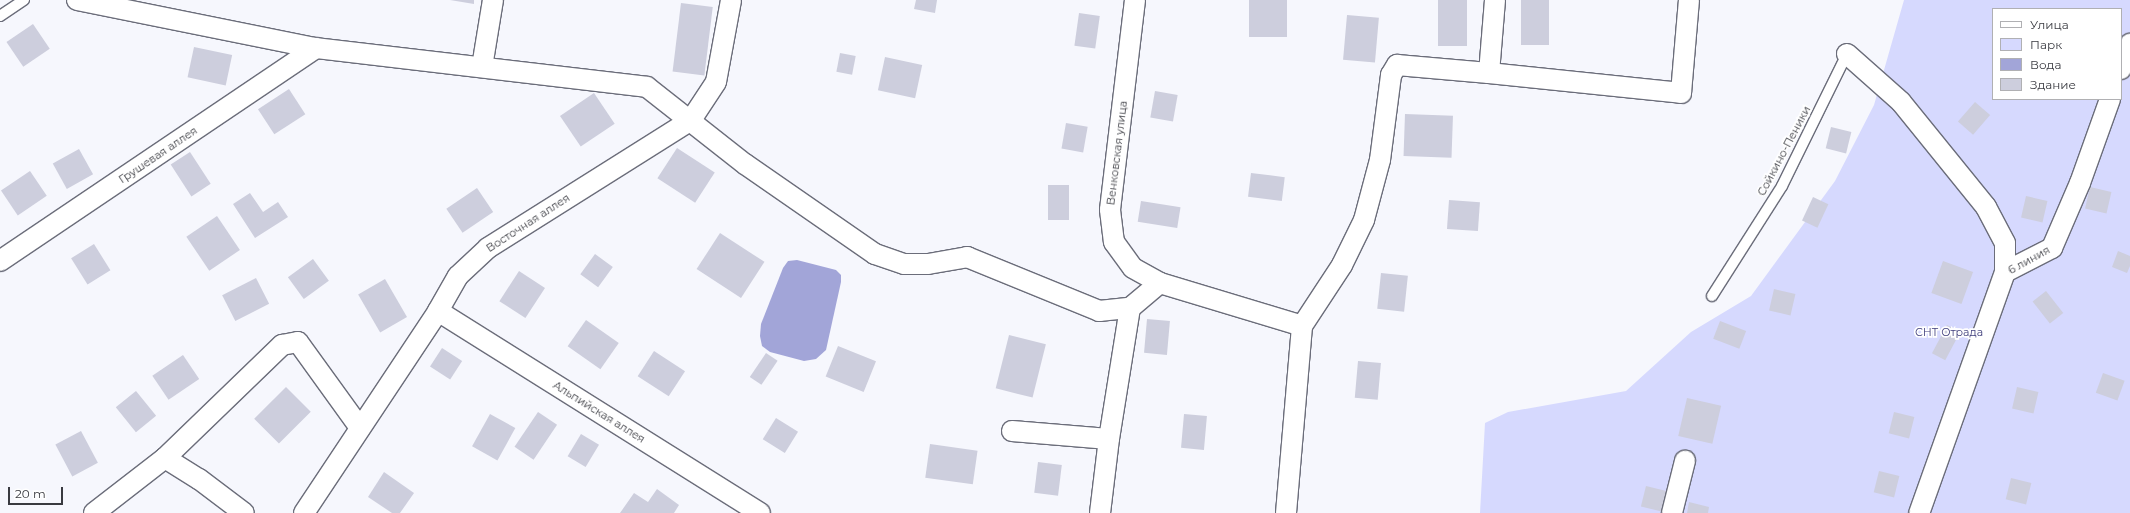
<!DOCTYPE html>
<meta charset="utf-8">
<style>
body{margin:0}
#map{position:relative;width:2130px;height:513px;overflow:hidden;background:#f6f7fd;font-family:Montserrat,sans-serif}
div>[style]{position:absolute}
.green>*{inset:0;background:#d6d9fe}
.water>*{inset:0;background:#a2a5d8}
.building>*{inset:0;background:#cdcedd;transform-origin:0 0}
.roads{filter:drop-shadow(1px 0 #6b6d7a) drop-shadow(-1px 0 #6b6d7a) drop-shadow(0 1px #6b6d7a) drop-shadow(0 -1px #6b6d7a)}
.lane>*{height:10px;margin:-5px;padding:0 5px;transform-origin:5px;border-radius:5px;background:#fff}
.street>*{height:20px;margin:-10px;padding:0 10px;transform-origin:10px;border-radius:10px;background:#fff}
span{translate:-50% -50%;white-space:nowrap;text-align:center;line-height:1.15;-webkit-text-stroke:3.5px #fff;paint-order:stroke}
.street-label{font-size:11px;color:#393a40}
.park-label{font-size:11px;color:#3e3d7b}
.legend{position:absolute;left:1992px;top:8px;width:130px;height:92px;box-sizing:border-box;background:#fff;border:1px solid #b0b0b3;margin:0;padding:5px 7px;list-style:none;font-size:12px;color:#393a40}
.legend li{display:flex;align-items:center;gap:8px;height:20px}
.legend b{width:20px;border:1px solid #b0b0b3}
.scale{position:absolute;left:8px;top:487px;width:55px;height:18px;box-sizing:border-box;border:2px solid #393a40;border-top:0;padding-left:5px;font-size:12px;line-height:14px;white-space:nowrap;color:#393a40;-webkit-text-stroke:3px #fff;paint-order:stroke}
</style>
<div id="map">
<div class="green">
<div style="clip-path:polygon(evenodd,1904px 0,2130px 0,2130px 513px,1480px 513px,1485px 423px,1508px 412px,1626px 391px,1691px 332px,1751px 296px,1835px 181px,1874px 105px,1904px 0,1993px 9px,2121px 9px,2121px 99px,1993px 99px,1993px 9px)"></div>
</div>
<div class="water">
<div style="clip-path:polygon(797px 260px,836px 270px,841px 275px,841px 282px,826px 350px,816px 359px,804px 361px,770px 352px,762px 346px,760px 336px,761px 324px,783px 268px,788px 261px)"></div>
</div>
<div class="building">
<div style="clip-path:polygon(450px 0,474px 0,474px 4px)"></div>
<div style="clip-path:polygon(916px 0,937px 0,935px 13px,914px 9px)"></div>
<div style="left:1249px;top:0;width:38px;height:37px"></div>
<div style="left:1438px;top:0;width:29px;height:46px"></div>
<div style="left:1521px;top:0;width:28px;height:45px"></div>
<div style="left:681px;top:3px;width:32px;height:69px;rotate:7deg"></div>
<div style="left:1079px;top:13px;width:21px;height:33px;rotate:8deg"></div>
<div style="left:1347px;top:15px;width:32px;height:45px;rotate:5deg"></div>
<div style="left:33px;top:24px;width:30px;height:32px;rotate:56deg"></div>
<div style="left:194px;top:47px;width:39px;height:31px;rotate:12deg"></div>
<div style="left:840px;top:53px;width:16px;height:19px;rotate:11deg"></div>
<div style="left:885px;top:57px;width:38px;height:34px;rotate:12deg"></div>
<div style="left:289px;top:89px;width:30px;height:37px;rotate:57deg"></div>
<div style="left:1155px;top:91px;width:23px;height:27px;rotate:10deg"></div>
<div style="left:594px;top:93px;width:37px;height:41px;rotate:56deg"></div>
<div style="left:1975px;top:102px;width:20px;height:26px;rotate:41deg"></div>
<div style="left:1405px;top:114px;width:48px;height:42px;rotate:2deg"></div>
<div style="left:1066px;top:123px;width:22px;height:26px;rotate:10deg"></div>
<div style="left:1831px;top:127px;width:21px;height:22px;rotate:14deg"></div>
<div style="left:677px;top:148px;width:45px;height:36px;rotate:33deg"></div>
<div style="left:79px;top:149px;width:29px;height:30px;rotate:61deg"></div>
<div style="left:190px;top:152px;width:38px;height:23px;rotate:57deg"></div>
<div style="left:30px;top:171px;width:30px;height:35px;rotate:56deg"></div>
<div style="left:1251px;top:173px;width:34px;height:24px;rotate:7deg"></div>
<div style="left:1048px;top:185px;width:21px;height:35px"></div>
<div style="left:2090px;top:187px;width:22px;height:22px;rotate:13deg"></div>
<div style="left:477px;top:188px;width:29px;height:37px;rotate:56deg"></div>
<div style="clip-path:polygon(250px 193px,263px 212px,278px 202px,288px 217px,255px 238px,233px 204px)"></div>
<div style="left:2026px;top:196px;width:22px;height:22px;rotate:13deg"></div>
<div style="left:1813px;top:197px;width:17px;height:26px;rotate:25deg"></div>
<div style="left:1449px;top:200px;width:31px;height:29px;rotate:4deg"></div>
<div style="left:1141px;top:201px;width:40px;height:21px;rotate:9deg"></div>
<div style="left:217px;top:216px;width:41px;height:37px;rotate:56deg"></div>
<div style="left:720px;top:233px;width:53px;height:43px;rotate:33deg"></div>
<div style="left:94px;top:244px;width:31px;height:27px;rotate:58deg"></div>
<div style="clip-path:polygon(2118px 251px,2130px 256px,2130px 266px,2127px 273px,2112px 267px)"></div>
<div style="left:595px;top:254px;width:22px;height:25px;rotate:36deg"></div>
<div style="left:313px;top:259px;width:27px;height:31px;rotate:54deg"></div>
<div style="left:1943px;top:261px;width:32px;height:34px;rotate:20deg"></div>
<div style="left:519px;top:271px;width:31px;height:36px;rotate:33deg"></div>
<div style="left:1381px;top:273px;width:27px;height:36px;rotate:6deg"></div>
<div style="left:256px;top:278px;width:29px;height:38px;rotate:63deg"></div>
<div style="left:385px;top:279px;width:44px;height:31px;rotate:60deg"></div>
<div style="left:1774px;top:289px;width:22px;height:22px;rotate:13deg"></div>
<div style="left:2046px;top:291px;width:28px;height:17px;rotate:52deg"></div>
<div style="left:1147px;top:319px;width:23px;height:34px;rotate:5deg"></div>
<div style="left:586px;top:320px;width:40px;height:32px;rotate:35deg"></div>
<div style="left:1720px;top:321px;width:28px;height:19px;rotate:21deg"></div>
<div style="left:1947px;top:325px;width:15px;height:32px;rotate:28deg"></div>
<div style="left:1009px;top:335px;width:38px;height:55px;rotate:14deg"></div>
<div style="left:838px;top:346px;width:41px;height:33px;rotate:22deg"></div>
<div style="left:442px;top:348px;width:24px;height:22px;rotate:33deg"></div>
<div style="left:654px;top:351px;width:37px;height:30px;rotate:33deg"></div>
<div style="left:766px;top:353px;width:14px;height:29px;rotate:34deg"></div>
<div style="left:183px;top:355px;width:29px;height:37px;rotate:56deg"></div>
<div style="left:1358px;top:361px;width:23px;height:37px;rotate:5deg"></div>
<div style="left:2103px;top:373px;width:23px;height:21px;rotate:20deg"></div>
<div style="left:286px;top:387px;width:35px;height:45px;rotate:45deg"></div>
<div style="left:2017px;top:387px;width:22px;height:22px;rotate:13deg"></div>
<div style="left:136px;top:391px;width:32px;height:26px;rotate:51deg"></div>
<div style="left:1687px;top:398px;width:35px;height:39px;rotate:13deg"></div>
<div style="left:538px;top:412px;width:23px;height:42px;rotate:34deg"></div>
<div style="left:1894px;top:412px;width:21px;height:22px;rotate:14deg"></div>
<div style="left:490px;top:414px;width:29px;height:37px;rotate:29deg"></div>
<div style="left:1184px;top:414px;width:23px;height:34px;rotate:5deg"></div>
<div style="left:776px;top:418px;width:26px;height:25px;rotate:32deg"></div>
<div style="left:81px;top:431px;width:36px;height:29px;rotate:62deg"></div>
<div style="left:581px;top:434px;width:21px;height:26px;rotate:31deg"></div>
<div style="left:930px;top:444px;width:48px;height:34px;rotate:8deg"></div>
<div style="left:1038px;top:462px;width:24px;height:31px;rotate:7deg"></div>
<div style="left:1879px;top:471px;width:21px;height:22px;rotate:14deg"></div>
<div style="clip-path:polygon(384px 472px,414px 493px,400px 513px,392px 513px,368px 497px)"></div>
<div style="left:2011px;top:478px;width:21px;height:22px;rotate:14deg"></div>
<div style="left:1646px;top:486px;width:21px;height:21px;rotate:14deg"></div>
<div style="clip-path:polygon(657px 489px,679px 505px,674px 513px,620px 513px,634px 493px,648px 502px)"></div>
<div style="clip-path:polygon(1689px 502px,1709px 507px,1708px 513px,1687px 513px)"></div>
</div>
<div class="roads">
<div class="lane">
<div style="left:0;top:16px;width:29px;rotate:-34deg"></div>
<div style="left:1712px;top:296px;width:130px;rotate:-57.5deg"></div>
<div style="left:1782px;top:186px;width:147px;rotate:-63.8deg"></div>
</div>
<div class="street">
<div style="left:77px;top:0;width:244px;rotate:11.4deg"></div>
<div style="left:316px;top:48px;width:333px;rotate:6.7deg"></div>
<div style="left:647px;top:87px;width:125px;rotate:38.2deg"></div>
<div style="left:745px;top:164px;width:158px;rotate:34.7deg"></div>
<div style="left:875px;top:254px;width:31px;rotate:19deg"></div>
<div style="left:904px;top:264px;width:24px"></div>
<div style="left:928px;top:264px;width:40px;rotate:-10deg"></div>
<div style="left:967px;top:257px;width:143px;rotate:22.2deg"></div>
<div style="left:1099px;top:311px;width:31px;rotate:-6deg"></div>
<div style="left:1135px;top:0;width:211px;rotate:96.8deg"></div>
<div style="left:1110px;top:210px;width:32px;rotate:83deg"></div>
<div style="left:1114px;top:242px;width:32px;rotate:54deg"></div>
<div style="left:1133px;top:268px;width:31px;rotate:29deg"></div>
<div style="left:1160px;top:283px;width:148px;rotate:16.8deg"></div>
<div style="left:1847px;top:54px;width:72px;rotate:41.6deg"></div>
<div style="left:1901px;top:102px;width:135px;rotate:51deg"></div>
<div style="left:1986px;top:207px;width:41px;rotate:62.2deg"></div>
<div style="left:2005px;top:243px;width:29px;rotate:90deg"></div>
<div style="left:2005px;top:272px;width:256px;rotate:109.6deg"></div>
<div style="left:482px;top:67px;width:68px;rotate:-80.7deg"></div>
<div style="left:2121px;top:69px;width:27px;rotate:-70deg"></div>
<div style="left:1489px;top:73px;width:193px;rotate:5.9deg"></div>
<div style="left:1681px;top:93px;width:93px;rotate:-85.1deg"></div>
<div style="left:0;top:261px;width:381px;rotate:-34deg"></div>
<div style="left:2005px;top:272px;width:53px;rotate:-27.1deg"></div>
<div style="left:2052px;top:248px;width:71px;rotate:-66.7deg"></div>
<div style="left:2080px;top:183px;width:89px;rotate:-70.3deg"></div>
<div style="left:438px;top:311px;width:380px;rotate:32.1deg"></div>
<div style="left:1012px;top:431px;width:97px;rotate:4.7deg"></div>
<div style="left:165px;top:458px;width:163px;rotate:-44deg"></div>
<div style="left:282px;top:345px;width:16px;rotate:-11deg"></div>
<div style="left:298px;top:342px;width:106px;rotate:54.2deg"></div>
<div style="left:94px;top:513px;width:90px;rotate:-37.8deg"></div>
<div style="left:165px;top:458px;width:40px;rotate:32deg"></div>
<div style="left:199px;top:479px;width:56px;rotate:37.1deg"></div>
<div style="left:304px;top:513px;width:242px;rotate:-56.4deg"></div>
<div style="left:438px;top:311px;width:40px;rotate:-60.3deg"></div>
<div style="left:458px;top:276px;width:41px;rotate:-43deg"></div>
<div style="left:488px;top:248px;width:240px;rotate:-32.2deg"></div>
<div style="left:691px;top:120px;width:45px;rotate:-56.7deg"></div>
<div style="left:716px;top:82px;width:83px;rotate:-79.6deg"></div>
<div style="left:1100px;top:513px;width:75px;rotate:-83.1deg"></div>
<div style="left:1109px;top:439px;width:133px;rotate:-80.9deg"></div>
<div style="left:1130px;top:308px;width:39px;rotate:-40deg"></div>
<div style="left:1286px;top:513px;width:188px;rotate:-85.1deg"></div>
<div style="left:1302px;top:326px;width:73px;rotate:-56.7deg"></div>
<div style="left:1342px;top:265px;width:50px;rotate:-63.9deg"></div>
<div style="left:1364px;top:220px;width:62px;rotate:-75.1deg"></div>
<div style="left:1380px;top:160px;width:86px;rotate:-82.6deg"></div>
<div style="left:1391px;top:75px;width:12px;rotate:-59deg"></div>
<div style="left:1397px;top:65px;width:92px;rotate:5deg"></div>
<div style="left:1489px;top:73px;width:73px;rotate:-85.3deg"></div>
<div style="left:1672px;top:513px;width:54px;rotate:-76deg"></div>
</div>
</div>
<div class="street-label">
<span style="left:1784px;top:151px;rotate:-62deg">Сойкино-Пеники</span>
<span style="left:1117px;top:153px;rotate:-83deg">Венковская улица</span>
<span style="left:158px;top:155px;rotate:-34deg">Грушевая аллея</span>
<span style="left:528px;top:223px;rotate:-33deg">Восточная аллея</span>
<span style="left:2029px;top:260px;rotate:-29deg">6 линия</span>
<span style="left:599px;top:412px;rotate:32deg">Альпийская аллея</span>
</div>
<div class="park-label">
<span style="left:1949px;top:332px">СНТ Отрада</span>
</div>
<ul class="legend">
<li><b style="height:5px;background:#fff"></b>Улица</li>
<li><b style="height:11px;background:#d6d9fe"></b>Парк</li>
<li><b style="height:11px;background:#a2a5d8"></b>Вода</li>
<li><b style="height:11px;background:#cdcedd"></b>Здание</li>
</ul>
<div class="scale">20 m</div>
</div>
